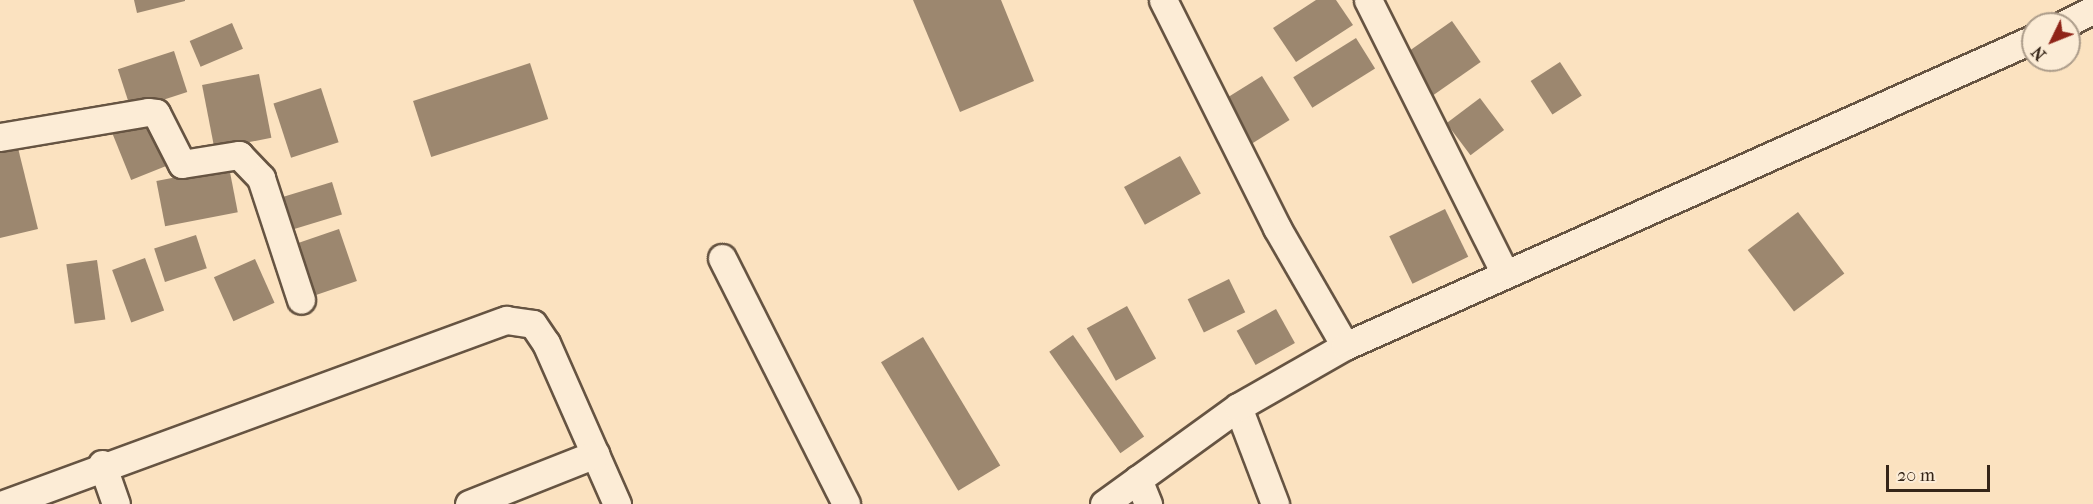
<!DOCTYPE html>
<style>
body{margin:0}
#map{position:relative;width:2093px;height:504px;overflow:hidden;background:#fbe2c0;font-family:"IM FELL French Canon",serif}
div>[style]{position:absolute}
.building>*{inset:0;background:#9c876f;transform-origin:0 0}
.roads{filter:drop-shadow(2px 0 #665442) drop-shadow(-2px 0 #665442) drop-shadow(0 2px #665442) drop-shadow(0 -2px #665442)}
.street>*{height:27px;margin:-13.5px;padding:0 13.5px;transform-origin:13.5px;border-radius:13.5px;background:#fcecd6}
span{translate:-50% -50%;white-space:nowrap;text-align:center;line-height:1.15;-webkit-text-stroke:4.5px #fcecd6;paint-order:stroke}
.north{position:absolute;left:2021px;top:12px;width:60px;height:60px;box-sizing:border-box;background:#fcecd6;border:2px solid #ac9c8a;border-radius:50%;rotate:227deg;font-size:16px;font-weight:700;line-height:24px;text-align:center;color:#352518}
.north::after{content:'';display:block;margin:auto;width:21px;height:27px;background:#8f2418;clip-path:polygon(50% 0,100% 100%,50% 72%,0 100%)}
.scale{position:absolute;left:1886px;top:465px;width:104px;height:27px;box-sizing:border-box;border:3px solid #352518;border-top:0;padding-left:8px;font-size:18px;line-height:21px;white-space:nowrap;color:#352518;-webkit-text-stroke:4px #fcecd6;paint-order:stroke}
</style>
<div id="map">
<div class="building">
<div style="clip-path:polygon(134px 0,185px 0,185px 1px,137px 13px)"></div>
<div style="clip-path:polygon(913px 0,1001px 0,1034px 81px,960px 112px)"></div>
<div style="clip-path:polygon(1316px 0,1336px 0,1353px 25px,1296px 62px,1273px 28px)"></div>
<div style="left:1452px;top:21px;width:50px;height:65px;rotate:55deg"></div>
<div style="left:232px;top:23px;width:28px;height:46px;rotate:67deg"></div>
<div style="left:1356px;top:38px;width:36px;height:74px;rotate:58deg"></div>
<div style="left:174px;top:51px;width:43px;height:59px;rotate:72deg"></div>
<div style="left:1560px;top:62px;width:40px;height:35px;rotate:57deg"></div>
<div style="left:530px;top:63px;width:59px;height:123px;rotate:72deg"></div>
<div style="left:259px;top:74px;width:65px;height:58px;rotate:79deg"></div>
<div style="left:1262px;top:76px;width:52px;height:54px;rotate:58deg"></div>
<div style="left:321px;top:88px;width:57px;height:50px;rotate:72deg"></div>
<div style="left:1480px;top:98px;width:40px;height:42px;rotate:53deg"></div>
<div style="left:146px;top:118px;width:52px;height:37px;rotate:68deg"></div>
<div style="clip-path:polygon(17px 144px,38px 229px,0 238px,0 148px)"></div>
<div style="left:1180px;top:156px;width:43px;height:64px;rotate:61deg"></div>
<div style="left:229px;top:167px;width:46px;height:74px;rotate:79deg"></div>
<div style="left:332px;top:182px;width:34px;height:61px;rotate:73deg"></div>
<div style="left:1445px;top:209px;width:53px;height:62px;rotate:64deg"></div>
<div style="left:1798px;top:212px;width:77px;height:63px;rotate:53deg"></div>
<div style="left:339px;top:229px;width:55px;height:47px;rotate:71deg"></div>
<div style="left:196px;top:235px;width:35px;height:44px;rotate:72deg"></div>
<div style="left:145px;top:258px;width:56px;height:35px;rotate:70deg"></div>
<div style="left:255px;top:259px;width:48px;height:45px;rotate:66deg"></div>
<div style="left:97px;top:260px;width:60px;height:31px;rotate:82deg"></div>
<div style="left:1229px;top:279px;width:37px;height:46px;rotate:64deg"></div>
<div style="left:1127px;top:306px;width:60px;height:46px;rotate:61deg"></div>
<div style="left:1276px;top:309px;width:39px;height:45px;rotate:61deg"></div>
<div style="left:1073px;top:335px;width:124px;height:29px;rotate:55deg"></div>
<div style="left:923px;top:337px;width:150px;height:49px;rotate:59deg"></div>
</div>
<div class="roads">
<div class="street">
<div style="left:1163px;top:0;width:255px;rotate:63.4deg"></div>
<div style="left:1277px;top:228px;width:136px;rotate:60deg"></div>
<div style="left:1368px;top:0;width:303px;rotate:63.4deg"></div>
<div style="left:2065px;top:24px;width:31px;rotate:-27deg"></div>
<div style="left:0;top:137px;width:150px;rotate:-9.6deg"></div>
<div style="left:148px;top:112px;width:8px;rotate:7deg"></div>
<div style="left:156px;top:113px;width:57px;rotate:63deg"></div>
<div style="left:182px;top:164px;width:58px;rotate:-9deg"></div>
<div style="left:239px;top:155px;width:32px;rotate:46deg"></div>
<div style="left:261px;top:178px;width:128px;rotate:71.8deg"></div>
<div style="left:722px;top:258px;width:275px;rotate:63.2deg"></div>
<div style="left:1238px;top:407px;width:104px;rotate:69.1deg"></div>
<div style="left:102px;top:464px;width:42px;rotate:70.7deg"></div>
<div style="left:1138px;top:479px;width:27px;rotate:68deg"></div>
<div style="left:4px;top:504px;width:535px;rotate:-20.13deg"></div>
<div style="left:506px;top:320px;width:27px;rotate:8deg"></div>
<div style="left:533px;top:324px;width:23px;rotate:56deg"></div>
<div style="left:546px;top:343px;width:176px;rotate:66.2deg"></div>
<div style="left:469px;top:504px;width:136px;rotate:-21.6deg"></div>
<div style="left:1104px;top:504px;width:165px;rotate:-35.9deg"></div>
<div style="left:1238px;top:407px;width:123px;rotate:-29.7deg"></div>
<div style="left:1345px;top:346px;width:753px;rotate:-24.05deg"></div>
</div>
</div>
<div class="north">N</div>
<div class="scale">20 m</div>
</div>
